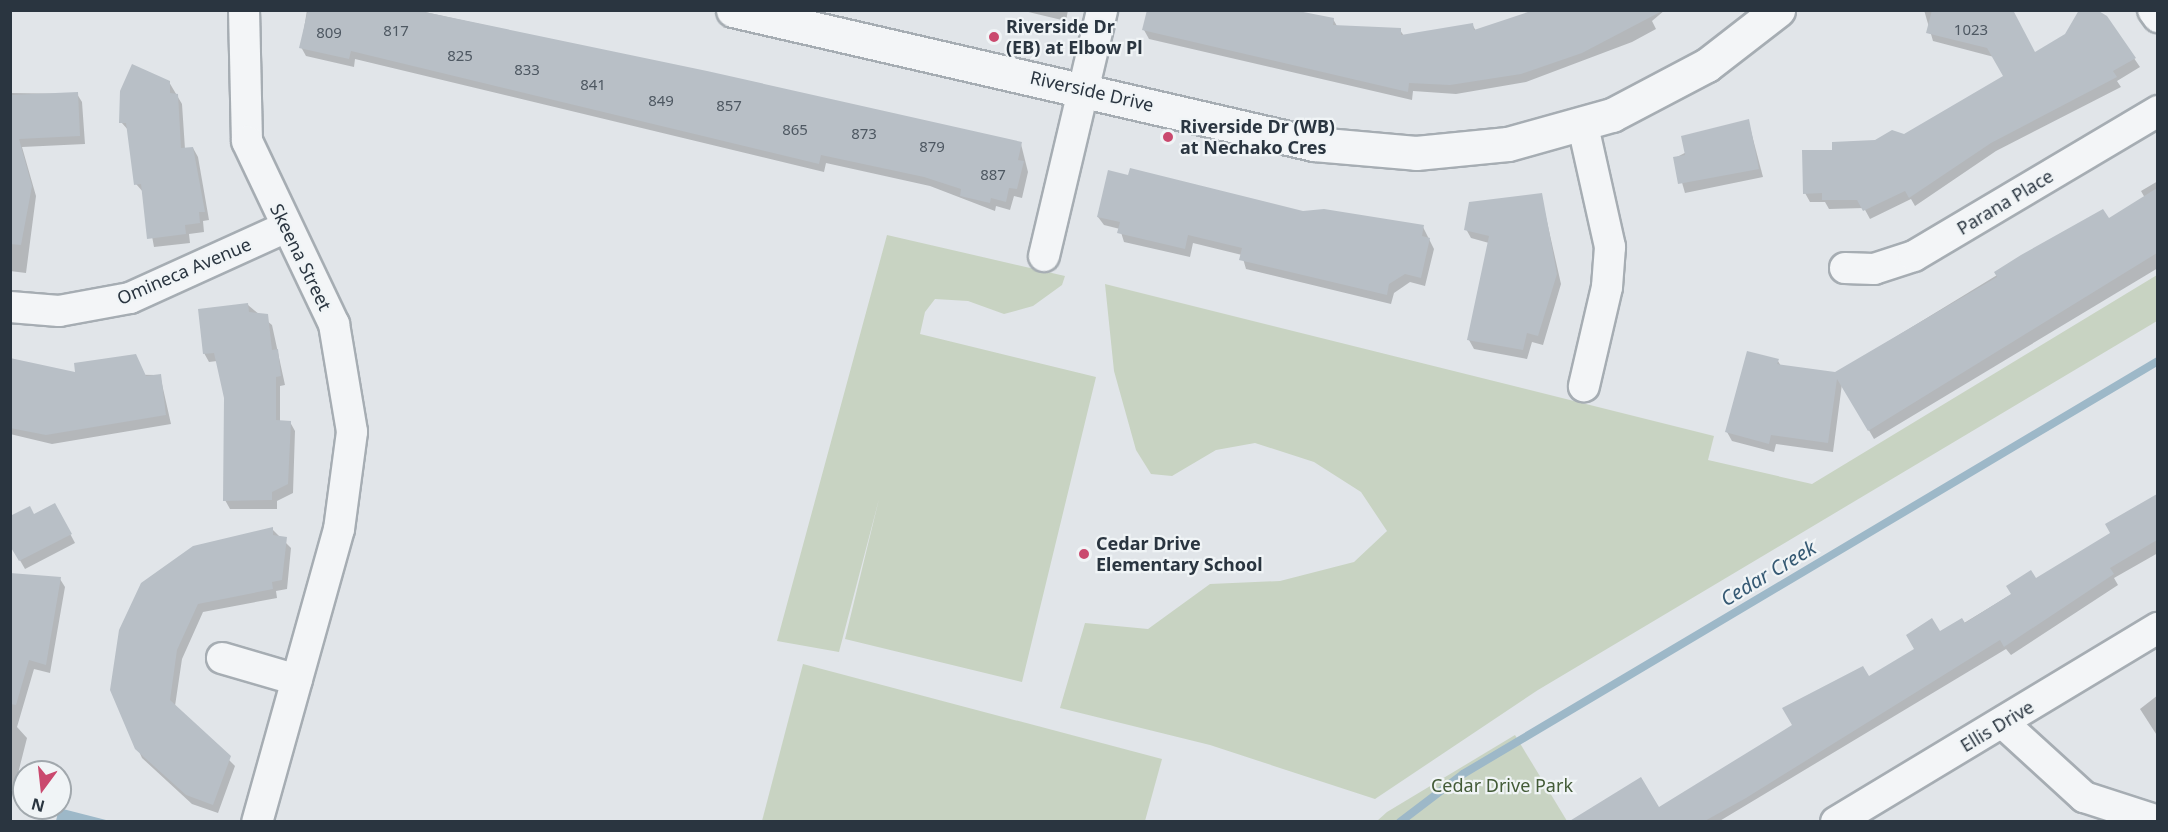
<!DOCTYPE html>
<style>
body{margin:0}
#map{position:relative;width:2168px;height:832px;overflow:hidden;background:#e1e5e9;font-family:"Noto Sans",sans-serif}
div>[style]{position:absolute}
.green>*{inset:0;background:#c8d3c2}
.water>*{inset:0;background:#9db8c8}
.shadow>*{inset:0;background:#0003}
.stream>*{height:8px;margin:-4px;padding:0 4px;transform-origin:4px;border-radius:4px;background:#9db8c8}
.building>*{inset:0;background:#b8bfc6}
.roads{filter:drop-shadow(2px 0 #a6adb3) drop-shadow(-2px 0 #a6adb3) drop-shadow(0 2px #a6adb3) drop-shadow(0 -2px #a6adb3)}
.minor>*{height:30px;margin:-15px;padding:0 15px;transform-origin:15px;border-radius:15px;background:#f3f5f7}
.tertiary>*{height:33px;margin:-16.5px;padding:0 16.5px;transform-origin:16.5px;border-radius:16.5px;background:#f3f5f7}
.dots>*{width:16px;height:16px;translate:-50% -50%;box-sizing:border-box;border:3px solid #f0f4f6;border-radius:50%}
span{translate:-50% -50%;white-space:nowrap;text-align:center;line-height:1.15;-webkit-text-stroke:4.5px #f0f4f6;paint-order:stroke}
.number-label{font-size:15px;color:#4e5862}
.number-label span{-webkit-text-stroke-width:0}
.poi-label{font-size:18px;color:#2a3540;font-weight:700}
.left{translate:0 -50%;text-align:left}
.street-label{font-size:18px;color:#2a3540}
.park-label{font-size:18px;color:#435b37}
.water-label{font-size:20px;color:#355973;font-style:italic}
.frame{position:absolute;inset:0;border:12px solid #2a3540;pointer-events:none}
.north{position:absolute;left:12px;top:760px;width:60px;height:60px;box-sizing:border-box;background:#f0f4f6;border:2px solid #a1a8ad;border-radius:50%;rotate:195deg;font-size:16px;font-weight:700;line-height:24px;text-align:center;color:#2a3540}
.north::after{content:'';display:block;margin:auto;width:21px;height:27px;background:#ca496e;clip-path:polygon(50% 0,100% 100%,50% 72%,0 100%)}
</style>
<div id="map">
<div class="green">
<div style="clip-path:polygon(887px 235px,1065px 276px,1062px 285px,1033px 306px,1004px 314px,968px 301px,935px 299px,925px 312px,920px 334px,1096px 377px,1022px 682px,845px 639px,879px 499px,839px 652px,777px 641px)"></div>
<div style="clip-path:polygon(2157px 275px,2157px 321px,1538px 690px,1375px 799px,1210px 745px,1060px 708px,1085px 623px,1148px 629px,1210px 584px,1280px 581px,1354px 562px,1387px 531px,1361px 492px,1314px 462px,1255px 443px,1216px 450px,1172px 476px,1151px 474px,1136px 450px,1114px 371px,1105px 284px,1714px 436px,1708px 460px,1812px 484px)"></div>
<div style="clip-path:polygon(803px 664px,1162px 759px,1145px 821px,762px 821px)"></div>
<div style="clip-path:polygon(1515px 735px,1567px 821px,1377px 821px,1387px 812px)"></div>
</div>
<div class="water">
<div style="clip-path:polygon(59px 808px,106px 820px,105px 821px,56px 821px)"></div>
</div>
<div class="shadow">
<div style="clip-path:polygon(307px 10px,416px 10px,1021px 144px,1028px 172px,1022px 198px,1014px 196px,1010px 210px,996px 206px,995px 211px,930px 186px,826px 163px,824px 172px,355px 59px,354px 67px,306px 56px,301px 47px)"></div>
<div style="clip-path:polygon(1020px 10px,1068px 10px,1066px 21px)"></div>
<div style="clip-path:polygon(1539px 10px,1665px 10px,1652px 21px,1656px 29px,1632px 42px,1526px 82px,1456px 94px,1413px 91px,1412px 100px,1149px 39px,1144px 30px,1333px 19px,1337px 26px,1400px 30px,1404px 36px,1472px 24px,1476px 31px)"></div>
<div style="clip-path:polygon(1924px 10px,2011px 10px,2035px 54px,2106px 17px,2140px 67px,2117px 81px,2121px 87px,1996px 151px,1915px 206px,1911px 199px,1870px 219px,1864px 208px,1829px 209px,1825px 202px,1810px 202px,1805px 193px,1833px 151px,1905px 136px,2005px 77px,1994px 57px,1933px 41px)"></div>
<div style="clip-path:polygon(169px 82px,182px 104px,185px 149px,193px 148px,198px 157px,209px 220px,203px 221px,204px 232px,189px 234px,190px 243px,154px 247px,144px 193px,136px 184px,129px 131px,121px 122px)"></div>
<div style="clip-path:polygon(10px 93px,77px 94px,82px 102px,85px 144px,22px 147px,36px 196px,26px 273px,10px 271px)"></div>
<div style="clip-path:polygon(1748px 120px,1763px 177px,1685px 193px,1675px 158px)"></div>
<div style="clip-path:polygon(2158px 181px,2158px 268px,1874px 439px,1842px 384px,1833px 452px,1776px 444px,1774px 452px,1732px 441px,1727px 432px,1778px 361px,1781px 366px,1835px 374px,2102px 211px,2108px 220px,2145px 198px,2141px 191px)"></div>
<div style="clip-path:polygon(1541px 195px,1561px 284px,1543px 345px,1532px 342px,1527px 359px,1474px 349px,1469px 340px,1489px 243px,1471px 238px,1466px 229px)"></div>
<div style="clip-path:polygon(1303px 213px,1423px 227px,1434px 249px,1425px 286px,1410px 282px,1394px 293px,1391px 304px,1246px 269px,1242px 255px,1193px 243px,1190px 257px,1124px 242px,1120px 229px,1104px 225px,1098px 217px)"></div>
<div style="clip-path:polygon(248px 305px,272px 325px,285px 385px,280px 386px,280px 422px,290px 422px,295px 431px,293px 493px,277px 501px,277px 509px,230px 509px,225px 500px,226px 398px,217px 361px,209px 362px,204px 353px)"></div>
<div style="clip-path:polygon(10px 359px,76px 374px,160px 375px,171px 424px,52px 444px,10px 434px)"></div>
<div style="clip-path:polygon(2158px 495px,2158px 553px,2114px 578px,2118px 585px,2011px 655px,2006px 649px,1718px 822px,1581px 822px,1658px 809px,2112px 533px,2107px 525px)"></div>
<div style="clip-path:polygon(55px 505px,75px 543px,25px 569px,10px 543px,34px 516px)"></div>
<div style="clip-path:polygon(272px 529px,291px 548px,287px 589px,276px 591px,277px 598px,203px 612px,182px 659px,175px 706px,235px 766px,218px 813px,192px 804px,142px 758px,111px 690px)"></div>
<div style="clip-path:polygon(60px 579px,65px 587px,50px 673px,34px 669px,17px 727px,27px 738px,10px 805px,10px 582px)"></div>
<div style="clip-path:polygon(2158px 695px,2158px 737px,2140px 709px)"></div>
</div>
<div class="stream">
<div style="left:1400px;top:822px;width:79px;rotate:-37.3deg"></div>
<div style="left:1463px;top:774px;width:808px;rotate:-30.72deg"></div>
</div>
<div class="building">
<div style="clip-path:polygon(308px 10px,415px 10px,707px 71px,1022px 142px,1018px 160px,1024px 161px,1017px 189px,1009px 188px,1006px 202px,991px 198px,990px 203px,960px 196px,961px 189px,924px 177px,821px 155px,819px 164px,351px 51px,349px 59px,299px 48px)"></div>
<div style="clip-path:polygon(1147px 10px,1293px 10px,1334px 18px,1333px 25px,1401px 28px,1401px 35px,1473px 23px,1474px 30px,1534px 10px,1664px 10px,1582px 53px,1521px 74px,1450px 85px,1409px 83px,1408px 92px,1142px 30px)"></div>
<div style="clip-path:polygon(1932px 10px,2013px 10px,2035px 52px,2065px 34px,2079px 10px,2097px 10px,2107px 16px,2136px 58px,2113px 71px,2117px 77px,1991px 143px,1909px 198px,1905px 191px,1863px 211px,1857px 200px,1822px 200px,1822px 193px,1803px 194px,1802px 150px,1832px 150px,1832px 142px,1875px 140px,1892px 130px,1904px 134px,2003px 76px,1987px 48px,1926px 33px)"></div>
<div style="clip-path:polygon(132px 64px,170px 81px,170px 93px,178px 94px,181px 148px,193px 147px,205px 212px,199px 212px,200px 223px,185px 225px,186px 234px,147px 239px,141px 184px,134px 185px,126px 123px,119px 123px,120px 91px)"></div>
<div style="clip-path:polygon(78px 92px,80px 136px,19px 139px,32px 186px,21px 245px,10px 244px,10px 95px)"></div>
<div style="clip-path:polygon(1749px 119px,1759px 169px,1678px 184px,1673px 157px,1685px 155px,1681px 136px)"></div>
<div style="clip-path:polygon(1130px 168px,1303px 211px,1324px 209px,1424px 225px,1422px 236px,1430px 238px,1421px 278px,1405px 274px,1389px 284px,1387px 295px,1239px 260px,1242px 248px,1188px 235px,1185px 249px,1117px 233px,1120px 222px,1097px 217px,1108px 170px,1128px 175px)"></div>
<div style="clip-path:polygon(2157px 188px,2157px 253px,1868px 431px,1837px 379px,1828px 443px,1771px 435px,1769px 444px,1725px 432px,1747px 351px,1779px 359px,1777px 364px,1835px 372px,1997px 277px,1994px 272px,2021px 255px,2103px 209px,2109px 218px)"></div>
<div style="clip-path:polygon(1542px 193px,1557px 274px,1538px 336px,1527px 333px,1523px 350px,1467px 340px,1489px 236px,1464px 230px,1469px 202px)"></div>
<div style="clip-path:polygon(248px 303px,249px 312px,268px 314px,272px 350px,278px 349px,281px 376px,276px 377px,276px 420px,291px 421px,288px 484px,272px 492px,272px 500px,223px 501px,224px 398px,214px 353px,203px 354px,198px 309px)"></div>
<div style="clip-path:polygon(136px 354px,146px 376px,161px 374px,166px 415px,46px 435px,10px 428px,10px 358px,75px 372px,74px 363px)"></div>
<div style="clip-path:polygon(2157px 494px,2157px 540px,2110px 568px,2114px 574px,2004px 647px,2000px 640px,1746px 798px,1703px 822px,1568px 822px,1641px 777px,1659px 807px,1792px 725px,1782px 708px,1863px 666px,1869px 676px,1914px 649px,1906px 635px,1932px 618px,1940px 631px,1962px 618px,1965px 623px,2011px 594px,2006px 586px,2031px 570px,2036px 578px,2110px 533px,2105px 524px)"></div>
<div style="clip-path:polygon(55px 503px,72px 534px,19px 561px,10px 546px,10px 516px,30px 506px,34px 514px)"></div>
<div style="clip-path:polygon(273px 527px,273px 535px,287px 537px,282px 580px,272px 582px,273px 589px,198px 604px,177px 650px,170px 700px,231px 756px,213px 805px,186px 795px,135px 749px,110px 690px,119px 630px,141px 583px,193px 546px)"></div>
<div style="clip-path:polygon(10px 573px,61px 577px,46px 665px,29px 660px,16px 705px,10px 704px)"></div>
</div>
<div class="roads">
<div class="minor">
<div style="left:244px;top:10px;width:131px;rotate:88.7deg"></div>
<div style="left:247px;top:141px;width:203px;rotate:64.6deg"></div>
<div style="left:334px;top:324px;width:109px;rotate:80.5deg"></div>
<div style="left:352px;top:432px;width:98px;rotate:97.6deg"></div>
<div style="left:339px;top:529px;width:304px;rotate:105.6deg"></div>
<div style="left:2153px;top:10px;width:9px;rotate:54deg"></div>
<div style="left:1583px;top:126px;width:124px;rotate:77.4deg"></div>
<div style="left:1610px;top:247px;width:40px;rotate:94.3deg"></div>
<div style="left:1607px;top:287px;width:102px;rotate:103.1deg"></div>
<div style="left:1044px;top:256px;width:253px;rotate:-76.7deg"></div>
<div style="left:1845px;top:268px;width:29px;rotate:2deg"></div>
<div style="left:1874px;top:269px;width:42px;rotate:-18deg"></div>
<div style="left:1914px;top:256px;width:284px;rotate:-30.7deg"></div>
<div style="left:10px;top:307px;width:49px;rotate:4.7deg"></div>
<div style="left:59px;top:311px;width:72px;rotate:-10.4deg"></div>
<div style="left:130px;top:298px;width:169px;rotate:-24.4deg"></div>
<div style="left:222px;top:658px;width:78px;rotate:16.3deg"></div>
<div style="left:2003px;top:723px;width:110px;rotate:42.4deg"></div>
<div style="left:2084px;top:797px;width:78px;rotate:18deg"></div>
<div style="left:1836px;top:822px;width:376px;rotate:-31.1deg"></div>
</div>
<div class="tertiary">
<div style="left:733px;top:10px;width:596px;rotate:12.99deg"></div>
<div style="left:1314px;top:144px;width:102px;rotate:5deg"></div>
<div style="left:1416px;top:153px;width:92px;rotate:-5.6deg"></div>
<div style="left:1508px;top:144px;width:108px;rotate:-15.6deg"></div>
<div style="left:1612px;top:115px;width:107px;rotate:-27.8deg"></div>
<div style="left:1707px;top:65px;width:90px;rotate:-37.8deg"></div>
</div>
</div>
<div class="dots">
<div style="left:994px;top:37px;background:#ca496e"></div>
<div style="left:1168px;top:137px;background:#ca496e"></div>
<div style="left:1084px;top:554px;background:#ca496e"></div>
</div>
<div class="number-label">
<span style="left:1971px;top:30px">1023</span>
<span style="left:396px;top:31px">817</span>
<span style="left:329px;top:33px">809</span>
<span style="left:460px;top:56px">825</span>
<span style="left:527px;top:70px">833</span>
<span style="left:593px;top:85px">841</span>
<span style="left:661px;top:101px">849</span>
<span style="left:729px;top:106px">857</span>
<span style="left:795px;top:130px">865</span>
<span style="left:864px;top:134px">873</span>
<span style="left:932px;top:147px">879</span>
<span style="left:993px;top:175px">887</span>
</div>
<div class="poi-label">
<span class="left" style="left:1006px;top:37px">Riverside Dr<br>(EB) at Elbow Pl</span>
<span class="left" style="left:1180px;top:137px">Riverside Dr (WB)<br>at Nechako Cres</span>
<span class="left" style="left:1096px;top:554px">Cedar Drive<br>Elementary School</span>
</div>
<div class="street-label">
<span style="left:1092px;top:91px;rotate:13deg">Riverside Drive</span>
<span style="left:2005px;top:202px;rotate:-31deg">Parana Place</span>
<span style="left:301px;top:257px;rotate:64deg">Skeena Street</span>
<span style="left:184px;top:271px;rotate:-23deg">Omineca Avenue</span>
<span style="left:1997px;top:726px;rotate:-31deg">Ellis Drive</span>
</div>
<div class="park-label">
<span style="left:1502px;top:785px">Cedar Drive Park</span>
</div>
<div class="water-label">
<span style="left:1768px;top:573px;rotate:-31deg">Cedar Creek</span>
</div>
<div class="frame"></div>
<div class="north">N</div>
</div>
